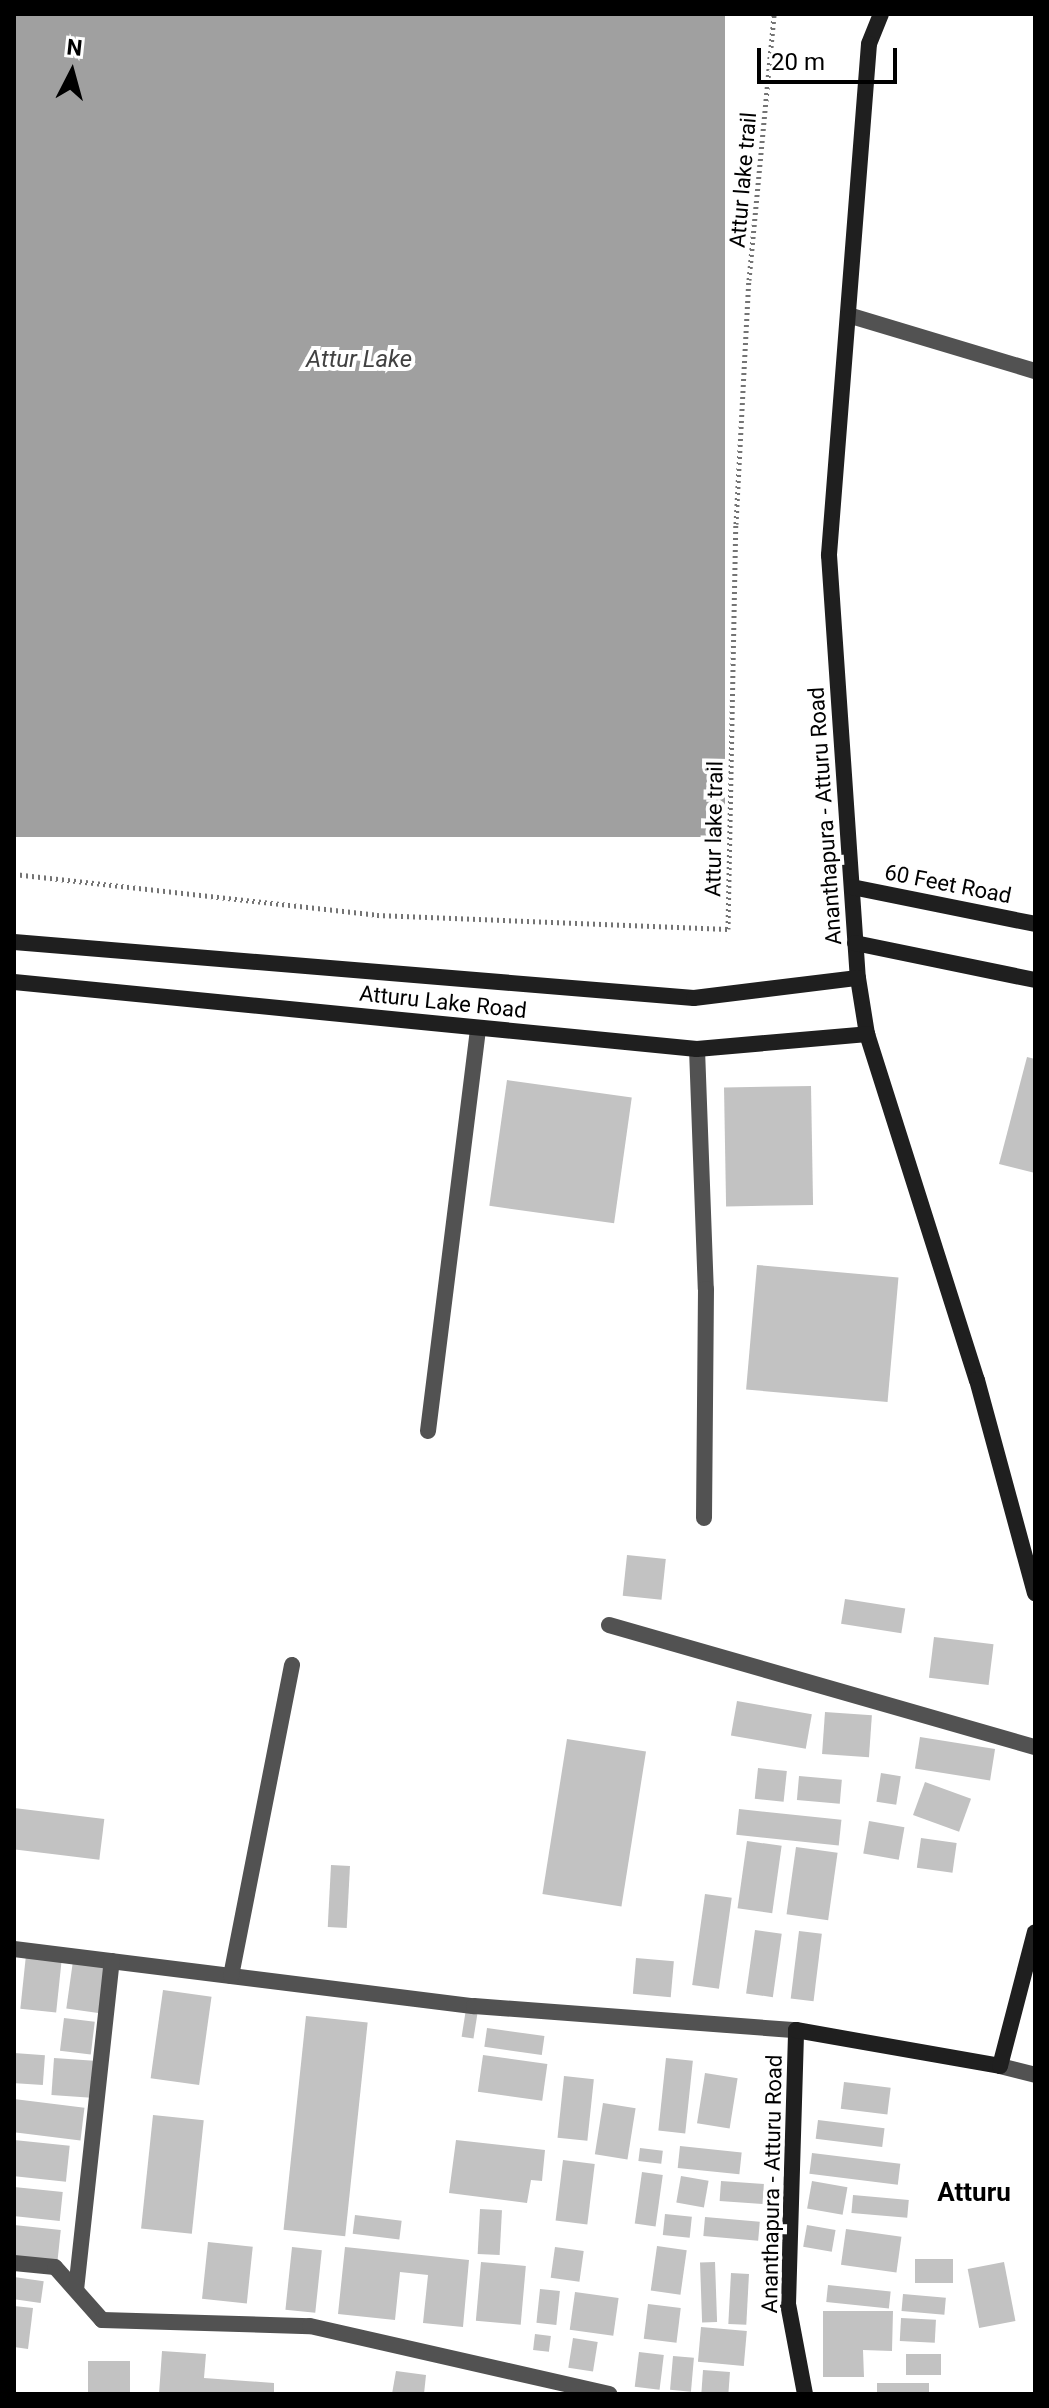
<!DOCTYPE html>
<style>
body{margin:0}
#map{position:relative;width:1049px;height:2408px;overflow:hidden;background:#fff;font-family:Roboto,sans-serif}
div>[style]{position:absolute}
.water>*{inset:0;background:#a0a0a0;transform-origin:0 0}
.building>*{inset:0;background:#c2c2c2;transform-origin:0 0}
.path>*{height:5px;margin-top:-2.5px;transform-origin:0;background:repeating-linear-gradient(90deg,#747474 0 2px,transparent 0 6px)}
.lane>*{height:16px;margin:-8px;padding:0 8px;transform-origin:8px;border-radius:8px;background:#525252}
.street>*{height:16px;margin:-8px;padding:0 8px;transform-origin:8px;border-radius:8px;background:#525252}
.secondary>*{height:16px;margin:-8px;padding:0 8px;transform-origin:8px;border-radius:8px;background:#1f1f1f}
span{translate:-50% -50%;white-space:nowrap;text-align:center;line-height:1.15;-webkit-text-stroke:8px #fff;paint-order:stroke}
.street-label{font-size:22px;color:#000}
.water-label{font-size:24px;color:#414141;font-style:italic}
.quarter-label{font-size:26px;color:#000;font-weight:700}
.frame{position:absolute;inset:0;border:16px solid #000;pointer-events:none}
.north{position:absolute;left:32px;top:32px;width:80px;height:80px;-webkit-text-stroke:6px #fff;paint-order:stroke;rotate:6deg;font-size:22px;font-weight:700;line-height:32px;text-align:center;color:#000}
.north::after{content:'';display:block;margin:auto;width:28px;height:36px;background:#000;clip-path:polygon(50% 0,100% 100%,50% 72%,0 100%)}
.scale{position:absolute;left:757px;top:48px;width:140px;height:36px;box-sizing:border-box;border:4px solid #000;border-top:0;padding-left:10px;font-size:24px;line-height:28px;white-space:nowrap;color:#000;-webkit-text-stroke:6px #fff;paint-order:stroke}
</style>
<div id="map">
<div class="water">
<div style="left:14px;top:14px;width:711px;height:823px"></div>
</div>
<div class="building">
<div style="clip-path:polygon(1027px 1057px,1035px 1059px,1035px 1173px,999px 1164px)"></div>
<div style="left:507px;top:1080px;width:126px;height:127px;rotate:8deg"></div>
<div style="left:811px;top:1086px;width:119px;height:87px;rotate:89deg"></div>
<div style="left:757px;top:1265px;width:142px;height:125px;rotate:5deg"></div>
<div style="left:627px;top:1555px;width:39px;height:41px;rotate:6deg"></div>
<div style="left:845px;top:1599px;width:61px;height:25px;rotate:9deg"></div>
<div style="left:934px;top:1637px;width:60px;height:41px;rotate:7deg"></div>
<div style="left:737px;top:1701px;width:76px;height:35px;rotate:10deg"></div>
<div style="left:825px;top:1712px;width:47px;height:42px;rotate:4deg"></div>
<div style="left:920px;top:1737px;width:76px;height:32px;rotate:9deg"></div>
<div style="left:567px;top:1739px;width:80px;height:157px;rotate:9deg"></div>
<div style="left:758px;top:1768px;width:29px;height:31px;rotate:6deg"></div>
<div style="left:881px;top:1773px;width:20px;height:29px;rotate:9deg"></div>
<div style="left:799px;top:1776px;width:43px;height:24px;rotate:5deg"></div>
<div style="left:925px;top:1782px;width:49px;height:35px;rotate:20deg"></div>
<div style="left:14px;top:1808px;width:91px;height:41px;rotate:7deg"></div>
<div style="left:739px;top:1809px;width:103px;height:26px;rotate:6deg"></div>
<div style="left:869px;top:1821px;width:36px;height:33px;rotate:10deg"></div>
<div style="left:921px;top:1838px;width:36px;height:30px;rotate:8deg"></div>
<div style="left:747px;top:1841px;width:35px;height:68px;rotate:8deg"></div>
<div style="left:796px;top:1847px;width:42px;height:68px;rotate:8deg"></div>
<div style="left:331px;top:1865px;width:19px;height:62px;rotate:3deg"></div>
<div style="left:705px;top:1894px;width:27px;height:92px;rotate:8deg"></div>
<div style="left:755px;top:1930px;width:27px;height:64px;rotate:8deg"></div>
<div style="left:799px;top:1931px;width:23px;height:68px;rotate:7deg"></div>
<div style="left:26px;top:1955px;width:36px;height:54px;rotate:6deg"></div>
<div style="left:636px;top:1958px;width:38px;height:36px;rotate:5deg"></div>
<div style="left:73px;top:1961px;width:34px;height:48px;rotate:8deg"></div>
<div style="left:163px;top:1990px;width:49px;height:89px;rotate:8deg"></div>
<div style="left:466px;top:2009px;width:12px;height:28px;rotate:9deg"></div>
<div style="left:306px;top:2016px;width:62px;height:215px;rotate:6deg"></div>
<div style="left:64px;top:2018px;width:31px;height:33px;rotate:7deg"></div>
<div style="left:487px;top:2028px;width:58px;height:19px;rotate:8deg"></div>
<div style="left:14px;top:2053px;width:31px;height:30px;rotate:4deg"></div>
<div style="left:483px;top:2055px;width:65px;height:37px;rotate:8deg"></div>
<div style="left:54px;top:2058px;width:40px;height:37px;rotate:4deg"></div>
<div style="left:666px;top:2058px;width:27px;height:73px;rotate:6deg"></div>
<div style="left:705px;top:2073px;width:33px;height:51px;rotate:9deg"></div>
<div style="left:564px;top:2076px;width:30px;height:62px;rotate:6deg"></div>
<div style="left:844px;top:2082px;width:47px;height:27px;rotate:7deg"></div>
<div style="left:14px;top:2099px;width:71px;height:33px;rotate:7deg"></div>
<div style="left:603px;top:2103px;width:33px;height:52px;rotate:9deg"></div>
<div style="left:153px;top:2115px;width:51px;height:114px;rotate:6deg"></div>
<div style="left:818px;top:2120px;width:67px;height:19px;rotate:7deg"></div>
<div style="left:14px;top:2140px;width:56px;height:36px;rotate:6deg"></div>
<div style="clip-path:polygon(456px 2140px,545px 2150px,542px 2181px,531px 2180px,527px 2203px,449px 2193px)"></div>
<div style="left:680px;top:2146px;width:62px;height:22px;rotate:6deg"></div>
<div style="left:640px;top:2148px;width:23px;height:13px;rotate:7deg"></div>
<div style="left:812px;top:2153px;width:89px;height:21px;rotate:7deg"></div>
<div style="left:563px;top:2160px;width:32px;height:61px;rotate:7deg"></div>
<div style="left:642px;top:2172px;width:21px;height:52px;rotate:8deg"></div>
<div style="left:681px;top:2176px;width:28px;height:27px;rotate:10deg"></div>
<div style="left:721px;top:2181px;width:43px;height:20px;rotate:4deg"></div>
<div style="left:812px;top:2181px;width:36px;height:28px;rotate:10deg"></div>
<div style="left:14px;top:2187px;width:49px;height:29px;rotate:6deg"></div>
<div style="left:853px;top:2195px;width:56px;height:18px;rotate:5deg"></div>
<div style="left:480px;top:2209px;width:22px;height:45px;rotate:3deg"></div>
<div style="left:665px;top:2214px;width:27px;height:21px;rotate:6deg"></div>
<div style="left:355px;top:2215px;width:47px;height:19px;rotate:7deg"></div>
<div style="left:705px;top:2217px;width:55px;height:19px;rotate:5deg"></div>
<div style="left:14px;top:2225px;width:47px;height:33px;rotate:6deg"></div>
<div style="left:807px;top:2225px;width:29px;height:22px;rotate:10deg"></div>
<div style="left:846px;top:2229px;width:56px;height:36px;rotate:8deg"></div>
<div style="left:208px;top:2242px;width:45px;height:57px;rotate:6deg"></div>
<div style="left:657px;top:2246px;width:30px;height:45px;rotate:8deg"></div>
<div style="left:292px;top:2247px;width:30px;height:63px;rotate:6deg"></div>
<div style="clip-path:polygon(345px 2247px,469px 2260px,463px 2327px,423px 2323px,428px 2275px,400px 2272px,395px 2320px,338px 2314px)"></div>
<div style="left:555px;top:2247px;width:29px;height:31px;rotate:8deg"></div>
<div style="left:915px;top:2259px;width:38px;height:24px"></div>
<div style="left:481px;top:2262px;width:45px;height:59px;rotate:5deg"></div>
<div style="left:715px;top:2262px;width:60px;height:15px;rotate:88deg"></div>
<div style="left:1004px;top:2262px;width:60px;height:37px;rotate:79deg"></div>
<div style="left:731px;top:2273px;width:18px;height:51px;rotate:3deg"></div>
<div style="left:14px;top:2277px;width:30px;height:22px;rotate:8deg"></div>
<div style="left:828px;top:2285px;width:63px;height:17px;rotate:6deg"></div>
<div style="left:540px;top:2289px;width:20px;height:34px;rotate:6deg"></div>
<div style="left:575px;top:2292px;width:44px;height:38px;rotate:8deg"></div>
<div style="left:903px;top:2294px;width:43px;height:17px;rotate:5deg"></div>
<div style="left:648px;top:2304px;width:33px;height:35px;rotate:7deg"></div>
<div style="clip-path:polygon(14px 2306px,33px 2308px,28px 2349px,14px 2347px)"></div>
<div style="clip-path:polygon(823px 2311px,893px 2311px,892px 2351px,863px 2350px,864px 2377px,823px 2377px)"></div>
<div style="left:901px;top:2318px;width:35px;height:23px;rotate:3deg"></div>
<div style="left:701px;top:2327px;width:46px;height:35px;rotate:5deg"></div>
<div style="left:535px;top:2334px;width:16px;height:16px;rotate:7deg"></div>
<div style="left:573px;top:2338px;width:25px;height:30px;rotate:9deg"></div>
<div style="clip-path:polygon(162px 2351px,206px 2354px,204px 2378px,274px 2383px,274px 2394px,159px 2394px)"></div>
<div style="left:639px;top:2352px;width:25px;height:35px;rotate:7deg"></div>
<div style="left:906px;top:2354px;width:35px;height:21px"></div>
<div style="left:673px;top:2356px;width:21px;height:34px;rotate:5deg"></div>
<div style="left:88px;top:2361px;width:42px;height:33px"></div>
<div style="left:703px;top:2370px;width:27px;height:24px;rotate:4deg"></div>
<div style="clip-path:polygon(396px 2371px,426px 2375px,424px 2394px,392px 2394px)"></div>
<div style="left:877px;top:2383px;width:52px;height:11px"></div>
</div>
<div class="path">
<div style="left:14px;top:874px;width:365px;rotate:6.4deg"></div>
<div style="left:377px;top:915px;width:351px;rotate:2.3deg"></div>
<div style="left:728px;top:929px;width:405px;rotate:-88.9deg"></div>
<div style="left:736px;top:524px;width:244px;rotate:-87deg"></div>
<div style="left:749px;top:280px;width:267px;rotate:-84.6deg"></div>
</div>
<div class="lane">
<div style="left:848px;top:315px;width:195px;rotate:16.7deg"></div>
</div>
<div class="street">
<div style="left:697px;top:1049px;width:240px;rotate:87.9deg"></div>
<div style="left:706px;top:1289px;width:229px;rotate:90.5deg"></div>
<div style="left:428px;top:1431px;width:406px;rotate:-82.9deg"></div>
<div style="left:609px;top:1625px;width:443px;rotate:16deg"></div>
<div style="left:14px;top:1949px;width:464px;rotate:7.1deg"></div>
<div style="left:474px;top:2006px;width:323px;rotate:4.3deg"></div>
<div style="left:231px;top:1976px;width:317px;rotate:-78.9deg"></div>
<div style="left:1000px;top:2066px;width:36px;rotate:14deg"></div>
<div style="left:14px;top:2263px;width:41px;rotate:5.6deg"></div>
<div style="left:55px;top:2267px;width:71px;rotate:48.4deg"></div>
<div style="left:102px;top:2320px;width:208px;rotate:1.7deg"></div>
<div style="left:310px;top:2326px;width:307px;rotate:12.8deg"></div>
<div style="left:76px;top:2290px;width:331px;rotate:-83.8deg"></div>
</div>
<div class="secondary">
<div style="left:881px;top:14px;width:32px;rotate:112deg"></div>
<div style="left:869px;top:44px;width:513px;rotate:94.48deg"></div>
<div style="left:829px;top:555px;width:424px;rotate:86.1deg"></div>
<div style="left:858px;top:978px;width:57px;rotate:80.9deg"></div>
<div style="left:867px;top:1034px;width:363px;rotate:72.4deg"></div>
<div style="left:977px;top:1380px;width:221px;rotate:74.8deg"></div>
<div style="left:852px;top:887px;width:187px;rotate:11.4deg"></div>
<div style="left:14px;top:942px;width:682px;rotate:4.71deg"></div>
<div style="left:694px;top:998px;width:165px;rotate:-7deg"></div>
<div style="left:855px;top:943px;width:184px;rotate:11.6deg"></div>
<div style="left:14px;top:982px;width:686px;rotate:5.6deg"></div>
<div style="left:697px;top:1049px;width:171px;rotate:-5deg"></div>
<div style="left:805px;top:2394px;width:92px;rotate:-100.7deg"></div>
<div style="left:788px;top:2304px;width:274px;rotate:-88.3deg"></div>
<div style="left:796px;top:2030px;width:207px;rotate:10deg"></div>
<div style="left:1000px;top:2066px;width:138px;rotate:-75.4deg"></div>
</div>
<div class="street-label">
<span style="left:743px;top:180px;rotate:-85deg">Attur lake trail</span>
<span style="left:825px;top:816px;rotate:-94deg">Ananthapura - Atturu Road</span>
<span style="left:714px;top:829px;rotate:-89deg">Attur lake trail</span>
<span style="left:948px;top:884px;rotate:11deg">60 Feet Road</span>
<span style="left:443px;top:1002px;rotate:6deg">Atturu Lake Road</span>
<span style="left:772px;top:2184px;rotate:-89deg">Ananthapura - Atturu Road</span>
</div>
<div class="water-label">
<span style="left:359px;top:360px">Attur Lake</span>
</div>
<div class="quarter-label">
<span style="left:974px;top:2193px">Atturu</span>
</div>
<div class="frame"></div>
<div class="north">N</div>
<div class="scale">20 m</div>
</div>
